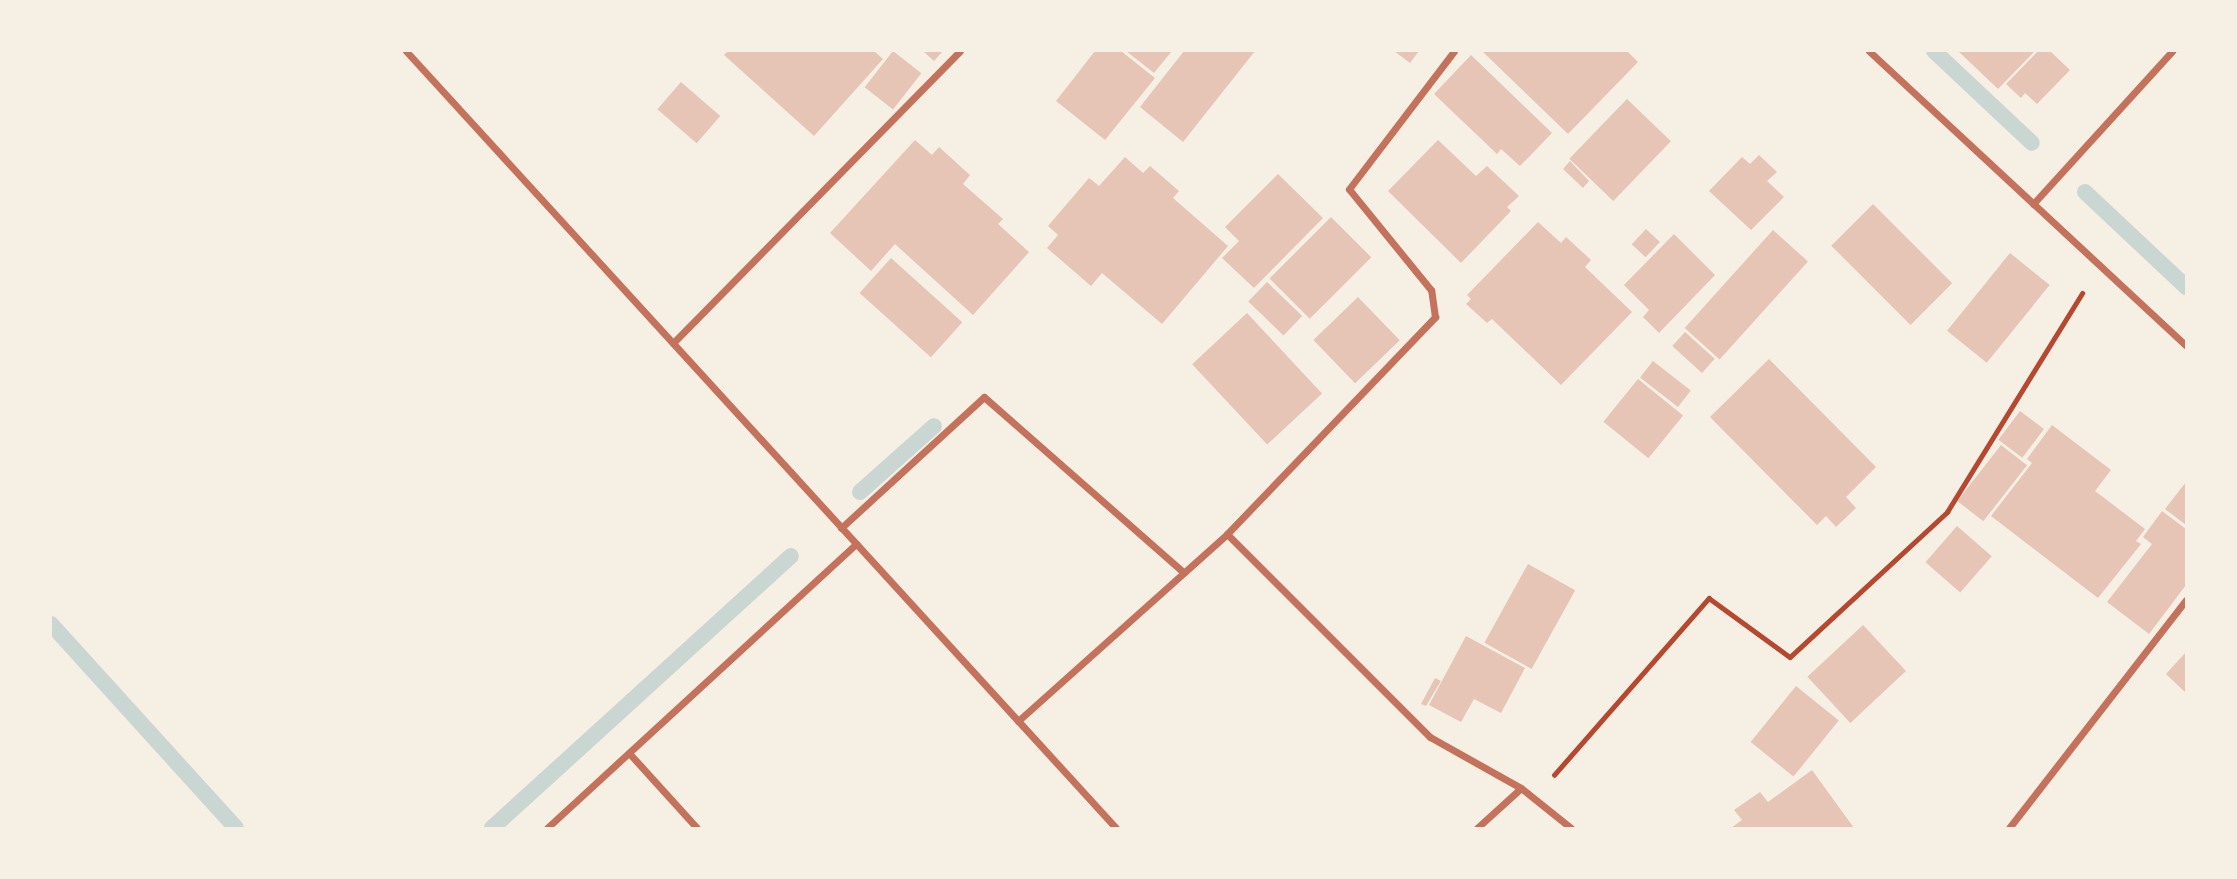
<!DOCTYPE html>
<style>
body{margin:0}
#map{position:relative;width:2237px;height:879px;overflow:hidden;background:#f6efe4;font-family:"PT Sans",sans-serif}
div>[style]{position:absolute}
.stream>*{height:16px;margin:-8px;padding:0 8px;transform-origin:8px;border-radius:8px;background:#c9d6d2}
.building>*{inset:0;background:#e6c5b7;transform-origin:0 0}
.path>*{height:4.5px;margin:-2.25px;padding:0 2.25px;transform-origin:2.25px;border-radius:2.25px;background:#b5482f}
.minor>*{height:7px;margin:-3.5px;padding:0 3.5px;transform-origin:3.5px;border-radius:3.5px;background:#c5725c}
span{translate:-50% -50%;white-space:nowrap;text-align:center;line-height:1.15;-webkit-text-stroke:7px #f6efe4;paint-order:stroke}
.frame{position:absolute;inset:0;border:52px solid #f6efe4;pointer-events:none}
</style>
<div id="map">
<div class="stream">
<div style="left:1934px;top:51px;width:134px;rotate:43.2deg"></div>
<div style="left:2085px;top:192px;width:139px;rotate:43.2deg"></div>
<div style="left:860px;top:492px;width:99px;rotate:-41.7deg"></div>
<div style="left:51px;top:624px;width:275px;rotate:47.8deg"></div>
<div style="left:492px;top:828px;width:404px;rotate:-42.3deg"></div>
</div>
<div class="building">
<div style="clip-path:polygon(728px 51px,874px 51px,883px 59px,814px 136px,724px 55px)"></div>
<div style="left:893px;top:51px;width:36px;height:46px;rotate:38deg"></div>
<div style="clip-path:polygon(923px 51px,943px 51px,934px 61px)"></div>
<div style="clip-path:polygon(1095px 51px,1121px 51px,1155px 78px,1105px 140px,1056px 101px)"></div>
<div style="clip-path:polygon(1126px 51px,1172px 51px,1154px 73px)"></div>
<div style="clip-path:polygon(1184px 51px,1255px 51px,1183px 142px,1140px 107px)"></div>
<div style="clip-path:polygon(1394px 51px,1419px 51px,1410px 63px)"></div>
<div style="clip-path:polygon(1482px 51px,1627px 51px,1638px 62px,1568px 134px)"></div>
<div style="clip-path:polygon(1958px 51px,2035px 51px,1998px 89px)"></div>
<div style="clip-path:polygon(2038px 51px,2050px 51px,2070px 70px,2037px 104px,2025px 93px,2021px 98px,2006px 84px)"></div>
<div style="clip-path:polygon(1471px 55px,1552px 133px,1520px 166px,1501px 149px,1497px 154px,1434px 94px)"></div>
<div style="left:681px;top:82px;width:52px;height:36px;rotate:41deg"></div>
<div style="left:1627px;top:99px;width:61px;height:83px;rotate:44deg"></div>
<div style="clip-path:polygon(915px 140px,932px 155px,939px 147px,970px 175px,963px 184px,1003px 219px,998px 224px,1029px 252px,973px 315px,895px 244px,871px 271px,830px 233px)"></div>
<div style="clip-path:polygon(1438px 140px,1476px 176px,1487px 166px,1519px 196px,1507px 207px,1511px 211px,1461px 263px,1388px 191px)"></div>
<div style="clip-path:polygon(1759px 155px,1777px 172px,1767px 181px,1784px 197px,1751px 230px,1709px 191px,1742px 157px,1750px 164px)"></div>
<div style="clip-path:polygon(1125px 157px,1143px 173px,1150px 166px,1179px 191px,1173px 198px,1228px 246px,1162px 324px,1102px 273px,1091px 286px,1047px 248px,1058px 235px,1048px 226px,1089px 178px,1099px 186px)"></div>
<div style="clip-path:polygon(1570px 161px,1589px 181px,1583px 188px,1563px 169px)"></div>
<div style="clip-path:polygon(1278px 174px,1323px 218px,1254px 288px,1222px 258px,1239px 241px,1225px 227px)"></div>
<div style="left:1873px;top:204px;width:112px;height:59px;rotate:45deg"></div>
<div style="left:1331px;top:217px;width:57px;height:87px;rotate:45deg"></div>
<div style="clip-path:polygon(1538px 222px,1561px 243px,1566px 237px,1591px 260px,1585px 267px,1632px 312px,1561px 385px,1492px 319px,1487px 323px,1466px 304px,1471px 299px,1467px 295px)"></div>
<div style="left:1646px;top:229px;width:19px;height:21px;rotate:43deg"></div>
<div style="left:1773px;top:230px;width:47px;height:132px;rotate:42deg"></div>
<div style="clip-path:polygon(1674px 234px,1715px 275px,1659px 333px,1643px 317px,1649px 310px,1624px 285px)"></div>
<div style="left:2010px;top:253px;width:51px;height:100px;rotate:39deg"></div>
<div style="left:891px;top:258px;width:96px;height:47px;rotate:42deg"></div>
<div style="left:1267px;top:282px;width:49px;height:27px;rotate:44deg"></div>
<div style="left:1358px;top:297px;width:60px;height:62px;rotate:46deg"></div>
<div style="left:1247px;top:313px;width:110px;height:75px;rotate:47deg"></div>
<div style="left:1685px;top:332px;width:40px;height:19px;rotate:42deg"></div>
<div style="clip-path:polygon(1769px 359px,1876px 467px,1846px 497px,1856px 508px,1836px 527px,1826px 516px,1817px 525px,1710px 417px)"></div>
<div style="left:1653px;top:361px;width:48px;height:21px;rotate:38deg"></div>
<div style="left:1638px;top:379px;width:58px;height:55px;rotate:39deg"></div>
<div style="left:2020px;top:411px;width:30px;height:36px;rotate:37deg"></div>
<div style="clip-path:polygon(2052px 425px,2111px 470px,2095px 491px,2145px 529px,2136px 541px,2141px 544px,2098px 598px,1991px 516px,2032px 463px,2027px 459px)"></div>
<div style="left:2001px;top:445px;width:33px;height:71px;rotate:38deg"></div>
<div style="clip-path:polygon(2186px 482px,2186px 525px,2165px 509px)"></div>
<div style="clip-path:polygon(2162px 511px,2186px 529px,2186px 585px,2149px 634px,2107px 602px,2152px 544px,2143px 537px)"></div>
<div style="left:1957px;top:526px;width:46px;height:48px;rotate:41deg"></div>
<div style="left:1528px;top:564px;width:54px;height:90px;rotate:29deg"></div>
<div style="left:1863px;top:625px;width:63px;height:76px;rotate:47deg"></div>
<div style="clip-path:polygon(1466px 636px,1525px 668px,1501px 713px,1474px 699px,1461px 722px,1429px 705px)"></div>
<div style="clip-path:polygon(2186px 652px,2186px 693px,2166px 674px)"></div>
<div style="clip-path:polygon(1435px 678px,1441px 681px,1426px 706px,1421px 704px)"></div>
<div style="left:1796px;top:686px;width:55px;height:72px;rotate:39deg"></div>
<div style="clip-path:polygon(1812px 770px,1854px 828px,1731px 828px,1742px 820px,1734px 810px,1760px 792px,1768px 802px)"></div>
</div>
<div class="path">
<div style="left:1554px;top:775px;width:235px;rotate:-48.8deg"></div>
<div style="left:1709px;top:598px;width:100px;rotate:36.1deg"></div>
<div style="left:1790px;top:657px;width:214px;rotate:-42.7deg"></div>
<div style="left:1947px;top:512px;width:257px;rotate:-58.3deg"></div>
</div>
<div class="minor">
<div style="left:406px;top:51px;width:1053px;rotate:47.58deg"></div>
<div style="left:1869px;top:51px;width:433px;rotate:42.9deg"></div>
<div style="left:2033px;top:204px;width:207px;rotate:-47.7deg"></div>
<div style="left:673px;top:343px;width:409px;rotate:-45.5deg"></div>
<div style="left:841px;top:528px;width:194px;rotate:-42.5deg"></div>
<div style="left:984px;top:397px;width:266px;rotate:41.3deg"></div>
<div style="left:1227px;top:534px;width:287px;rotate:45deg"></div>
<div style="left:1430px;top:737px;width:104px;rotate:29.3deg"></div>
<div style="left:1521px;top:788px;width:64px;rotate:38.7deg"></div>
<div style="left:1018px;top:721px;width:280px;rotate:-41.8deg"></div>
<div style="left:1227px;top:534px;width:301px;rotate:-46.2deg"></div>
<div style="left:1435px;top:317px;width:27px;rotate:-98deg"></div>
<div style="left:1431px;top:290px;width:130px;rotate:-129.1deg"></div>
<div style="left:1349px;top:189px;width:173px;rotate:-52.7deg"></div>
<div style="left:629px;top:753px;width:101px;rotate:47.8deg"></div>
<div style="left:547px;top:828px;width:420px;rotate:-42.6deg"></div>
<div style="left:1477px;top:828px;width:59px;rotate:-42.3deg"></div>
<div style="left:2009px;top:828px;width:289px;rotate:-52.2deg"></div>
</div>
<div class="frame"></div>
</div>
